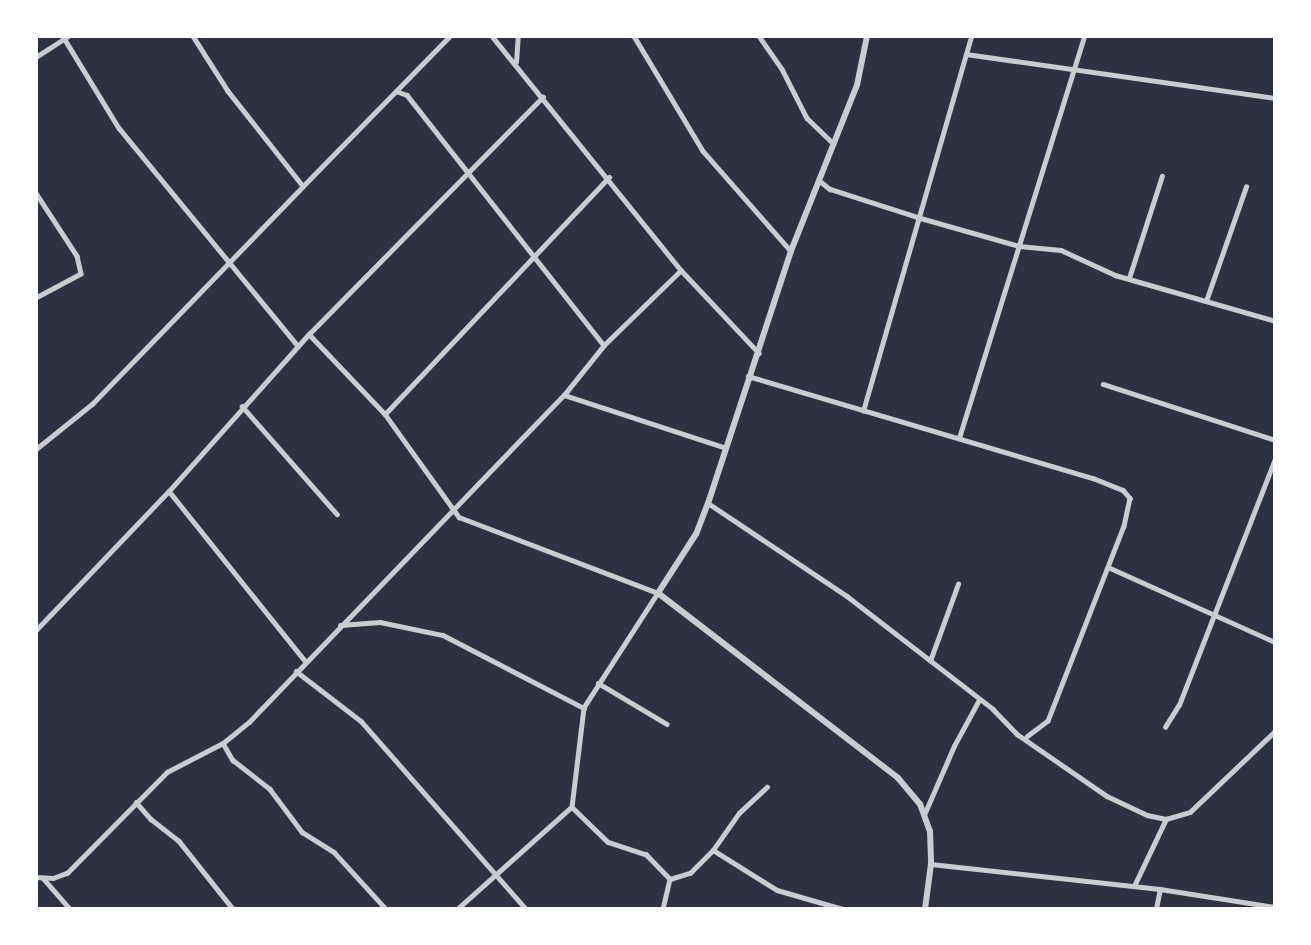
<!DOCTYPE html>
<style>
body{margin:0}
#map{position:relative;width:1311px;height:945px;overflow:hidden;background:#2d3142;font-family:"IBM Plex Serif",serif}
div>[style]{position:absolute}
.minor>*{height:4.5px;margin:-2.25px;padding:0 2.25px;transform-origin:2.25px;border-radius:2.25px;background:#caccd0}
.tertiary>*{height:6px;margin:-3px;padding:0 3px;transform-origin:3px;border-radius:3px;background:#caccd0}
span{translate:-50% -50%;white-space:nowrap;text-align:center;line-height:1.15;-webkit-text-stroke:5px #fff;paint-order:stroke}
.frame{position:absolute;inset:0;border:38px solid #fff;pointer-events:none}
</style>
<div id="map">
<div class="minor">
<div style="left:193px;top:36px;width:65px;rotate:57.5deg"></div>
<div style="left:228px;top:91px;width:121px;rotate:51.7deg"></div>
<div style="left:303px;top:186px;width:210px;rotate:-45.6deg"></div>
<div style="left:492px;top:36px;width:301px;rotate:51.1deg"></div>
<div style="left:681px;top:270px;width:114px;rotate:46.8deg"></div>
<div style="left:634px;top:36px;width:134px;rotate:59deg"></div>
<div style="left:703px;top:151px;width:133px;rotate:48.7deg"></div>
<div style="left:759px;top:36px;width:40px;rotate:55.1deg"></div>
<div style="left:782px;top:69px;width:55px;rotate:63deg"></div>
<div style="left:807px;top:118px;width:36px;rotate:44deg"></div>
<div style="left:64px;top:38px;width:105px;rotate:58.6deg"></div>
<div style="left:119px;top:128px;width:282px;rotate:50.6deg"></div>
<div style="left:966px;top:54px;width:312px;rotate:8.1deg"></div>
<div style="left:36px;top:57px;width:38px;rotate:-33deg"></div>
<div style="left:516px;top:62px;width:26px;rotate:-86deg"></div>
<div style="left:396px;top:91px;width:12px;rotate:20deg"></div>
<div style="left:407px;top:95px;width:318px;rotate:51.8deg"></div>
<div style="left:820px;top:181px;width:13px;rotate:39deg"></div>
<div style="left:830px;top:189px;width:91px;rotate:17.8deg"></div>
<div style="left:917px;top:217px;width:106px;rotate:15.9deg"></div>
<div style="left:1019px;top:246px;width:42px;rotate:5.4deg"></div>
<div style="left:1061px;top:250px;width:60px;rotate:24.8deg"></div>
<div style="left:1115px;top:275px;width:166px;rotate:16deg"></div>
<div style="left:36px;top:193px;width:75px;rotate:56.9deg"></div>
<div style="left:77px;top:256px;width:18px;rotate:77deg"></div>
<div style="left:81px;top:274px;width:51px;rotate:151.9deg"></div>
<div style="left:1129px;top:278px;width:107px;rotate:-72.1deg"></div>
<div style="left:1206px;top:301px;width:121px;rotate:-70.7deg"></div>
<div style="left:309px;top:334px;width:110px;rotate:46.5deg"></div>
<div style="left:385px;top:414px;width:127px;rotate:54.3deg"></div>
<div style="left:459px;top:517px;width:213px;rotate:20.9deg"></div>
<div style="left:658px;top:593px;width:137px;rotate:122.8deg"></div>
<div style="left:584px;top:708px;width:100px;rotate:96.9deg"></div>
<div style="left:572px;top:807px;width:153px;rotate:138.2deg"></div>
<div style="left:748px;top:376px;width:360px;rotate:16.5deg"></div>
<div style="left:1093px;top:478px;width:32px;rotate:22deg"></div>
<div style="left:1123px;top:490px;width:11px;rotate:49deg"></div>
<div style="left:1130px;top:498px;width:29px;rotate:102deg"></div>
<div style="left:1124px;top:526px;width:209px;rotate:111.3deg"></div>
<div style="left:1048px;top:721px;width:26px;rotate:143deg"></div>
<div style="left:1103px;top:384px;width:181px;rotate:18deg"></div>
<div style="left:564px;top:395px;width:170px;rotate:18.1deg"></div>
<div style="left:242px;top:406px;width:144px;rotate:48.7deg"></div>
<div style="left:863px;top:411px;width:390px;rotate:-73.9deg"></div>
<div style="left:385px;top:414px;width:326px;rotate:-46.6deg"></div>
<div style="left:959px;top:438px;width:421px;rotate:-72.7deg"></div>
<div style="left:36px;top:449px;width:72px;rotate:-38.8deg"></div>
<div style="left:92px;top:404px;width:303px;rotate:-45.9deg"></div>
<div style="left:169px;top:491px;width:218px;rotate:51.3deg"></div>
<div style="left:708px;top:503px;width:167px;rotate:33.8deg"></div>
<div style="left:847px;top:596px;width:185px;rotate:37.7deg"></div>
<div style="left:993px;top:709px;width:35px;rotate:46deg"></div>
<div style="left:1017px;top:734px;width:109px;rotate:34.6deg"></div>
<div style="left:1107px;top:796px;width:44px;rotate:25.4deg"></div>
<div style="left:1147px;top:815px;width:19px;rotate:12deg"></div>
<div style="left:1166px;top:819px;width:25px;rotate:-16deg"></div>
<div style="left:1190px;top:812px;width:117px;rotate:-43.6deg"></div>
<div style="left:1108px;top:567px;width:183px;rotate:24.2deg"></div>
<div style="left:340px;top:625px;width:40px;rotate:-4.3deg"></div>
<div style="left:380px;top:622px;width:64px;rotate:11.7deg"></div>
<div style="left:443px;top:635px;width:159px;rotate:27.4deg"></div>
<div style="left:36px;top:630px;width:192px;rotate:-46.3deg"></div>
<div style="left:169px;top:491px;width:210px;rotate:-48.3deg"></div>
<div style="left:309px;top:334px;width:333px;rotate:-45.4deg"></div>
<div style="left:930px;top:661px;width:82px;rotate:-70deg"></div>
<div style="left:296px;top:671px;width:82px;rotate:37.6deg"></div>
<div style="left:361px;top:721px;width:250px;rotate:48.7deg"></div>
<div style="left:598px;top:683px;width:80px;rotate:30.7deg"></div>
<div style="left:1165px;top:727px;width:26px;rotate:-58deg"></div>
<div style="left:1179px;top:705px;width:264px;rotate:-68.7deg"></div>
<div style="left:223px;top:743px;width:20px;rotate:60deg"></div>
<div style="left:233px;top:760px;width:47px;rotate:38.1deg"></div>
<div style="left:270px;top:789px;width:54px;rotate:53.3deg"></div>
<div style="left:302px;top:832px;width:38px;rotate:32deg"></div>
<div style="left:334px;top:852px;width:77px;rotate:47.6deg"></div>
<div style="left:136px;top:802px;width:23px;rotate:49deg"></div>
<div style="left:151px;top:819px;width:36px;rotate:38deg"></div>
<div style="left:179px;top:841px;width:87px;rotate:51.5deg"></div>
<div style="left:572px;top:807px;width:50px;rotate:44.2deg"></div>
<div style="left:608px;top:842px;width:40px;rotate:18deg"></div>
<div style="left:646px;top:854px;width:35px;rotate:46deg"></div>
<div style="left:670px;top:879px;width:31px;rotate:103deg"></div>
<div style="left:924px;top:815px;width:75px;rotate:-66.5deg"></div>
<div style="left:954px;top:746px;width:52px;rotate:-61.5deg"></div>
<div style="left:713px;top:850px;width:75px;rotate:32deg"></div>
<div style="left:777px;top:890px;width:69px;rotate:16.1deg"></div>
<div style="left:931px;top:864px;width:230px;rotate:6.2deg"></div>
<div style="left:1160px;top:889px;width:116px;rotate:8.9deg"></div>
<div style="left:36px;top:877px;width:17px;rotate:3deg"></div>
<div style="left:53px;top:878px;width:15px;rotate:-20deg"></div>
<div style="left:67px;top:873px;width:142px;rotate:-45.3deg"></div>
<div style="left:167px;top:772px;width:63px;rotate:-27.4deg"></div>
<div style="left:223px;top:743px;width:33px;rotate:-39deg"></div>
<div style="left:249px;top:722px;width:454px;rotate:-46.1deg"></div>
<div style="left:564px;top:395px;width:64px;rotate:-51.3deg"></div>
<div style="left:604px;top:345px;width:107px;rotate:-44.2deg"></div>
<div style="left:43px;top:878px;width:41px;rotate:48.9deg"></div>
<div style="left:670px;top:879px;width:21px;rotate:-17deg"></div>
<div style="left:690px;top:873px;width:33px;rotate:-45deg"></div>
<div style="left:713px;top:850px;width:45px;rotate:-54.9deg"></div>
<div style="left:739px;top:813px;width:38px;rotate:-43deg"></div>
<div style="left:1134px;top:886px;width:74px;rotate:-64.5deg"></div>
<div style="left:1156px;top:909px;width:20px;rotate:-79deg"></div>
</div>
<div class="tertiary">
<div style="left:867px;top:36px;width:50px;rotate:101.5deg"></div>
<div style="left:857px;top:85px;width:179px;rotate:111.7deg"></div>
<div style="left:791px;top:251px;width:265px;rotate:108.2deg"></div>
<div style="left:708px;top:503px;width:33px;rotate:111deg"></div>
<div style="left:696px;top:534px;width:70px;rotate:122.8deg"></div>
<div style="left:658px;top:593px;width:303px;rotate:37.6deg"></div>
<div style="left:898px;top:778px;width:34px;rotate:50deg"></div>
<div style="left:920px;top:804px;width:29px;rotate:70deg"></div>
<div style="left:930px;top:831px;width:33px;rotate:88deg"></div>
<div style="left:931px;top:864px;width:45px;rotate:97.6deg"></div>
</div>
<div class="frame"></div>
</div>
